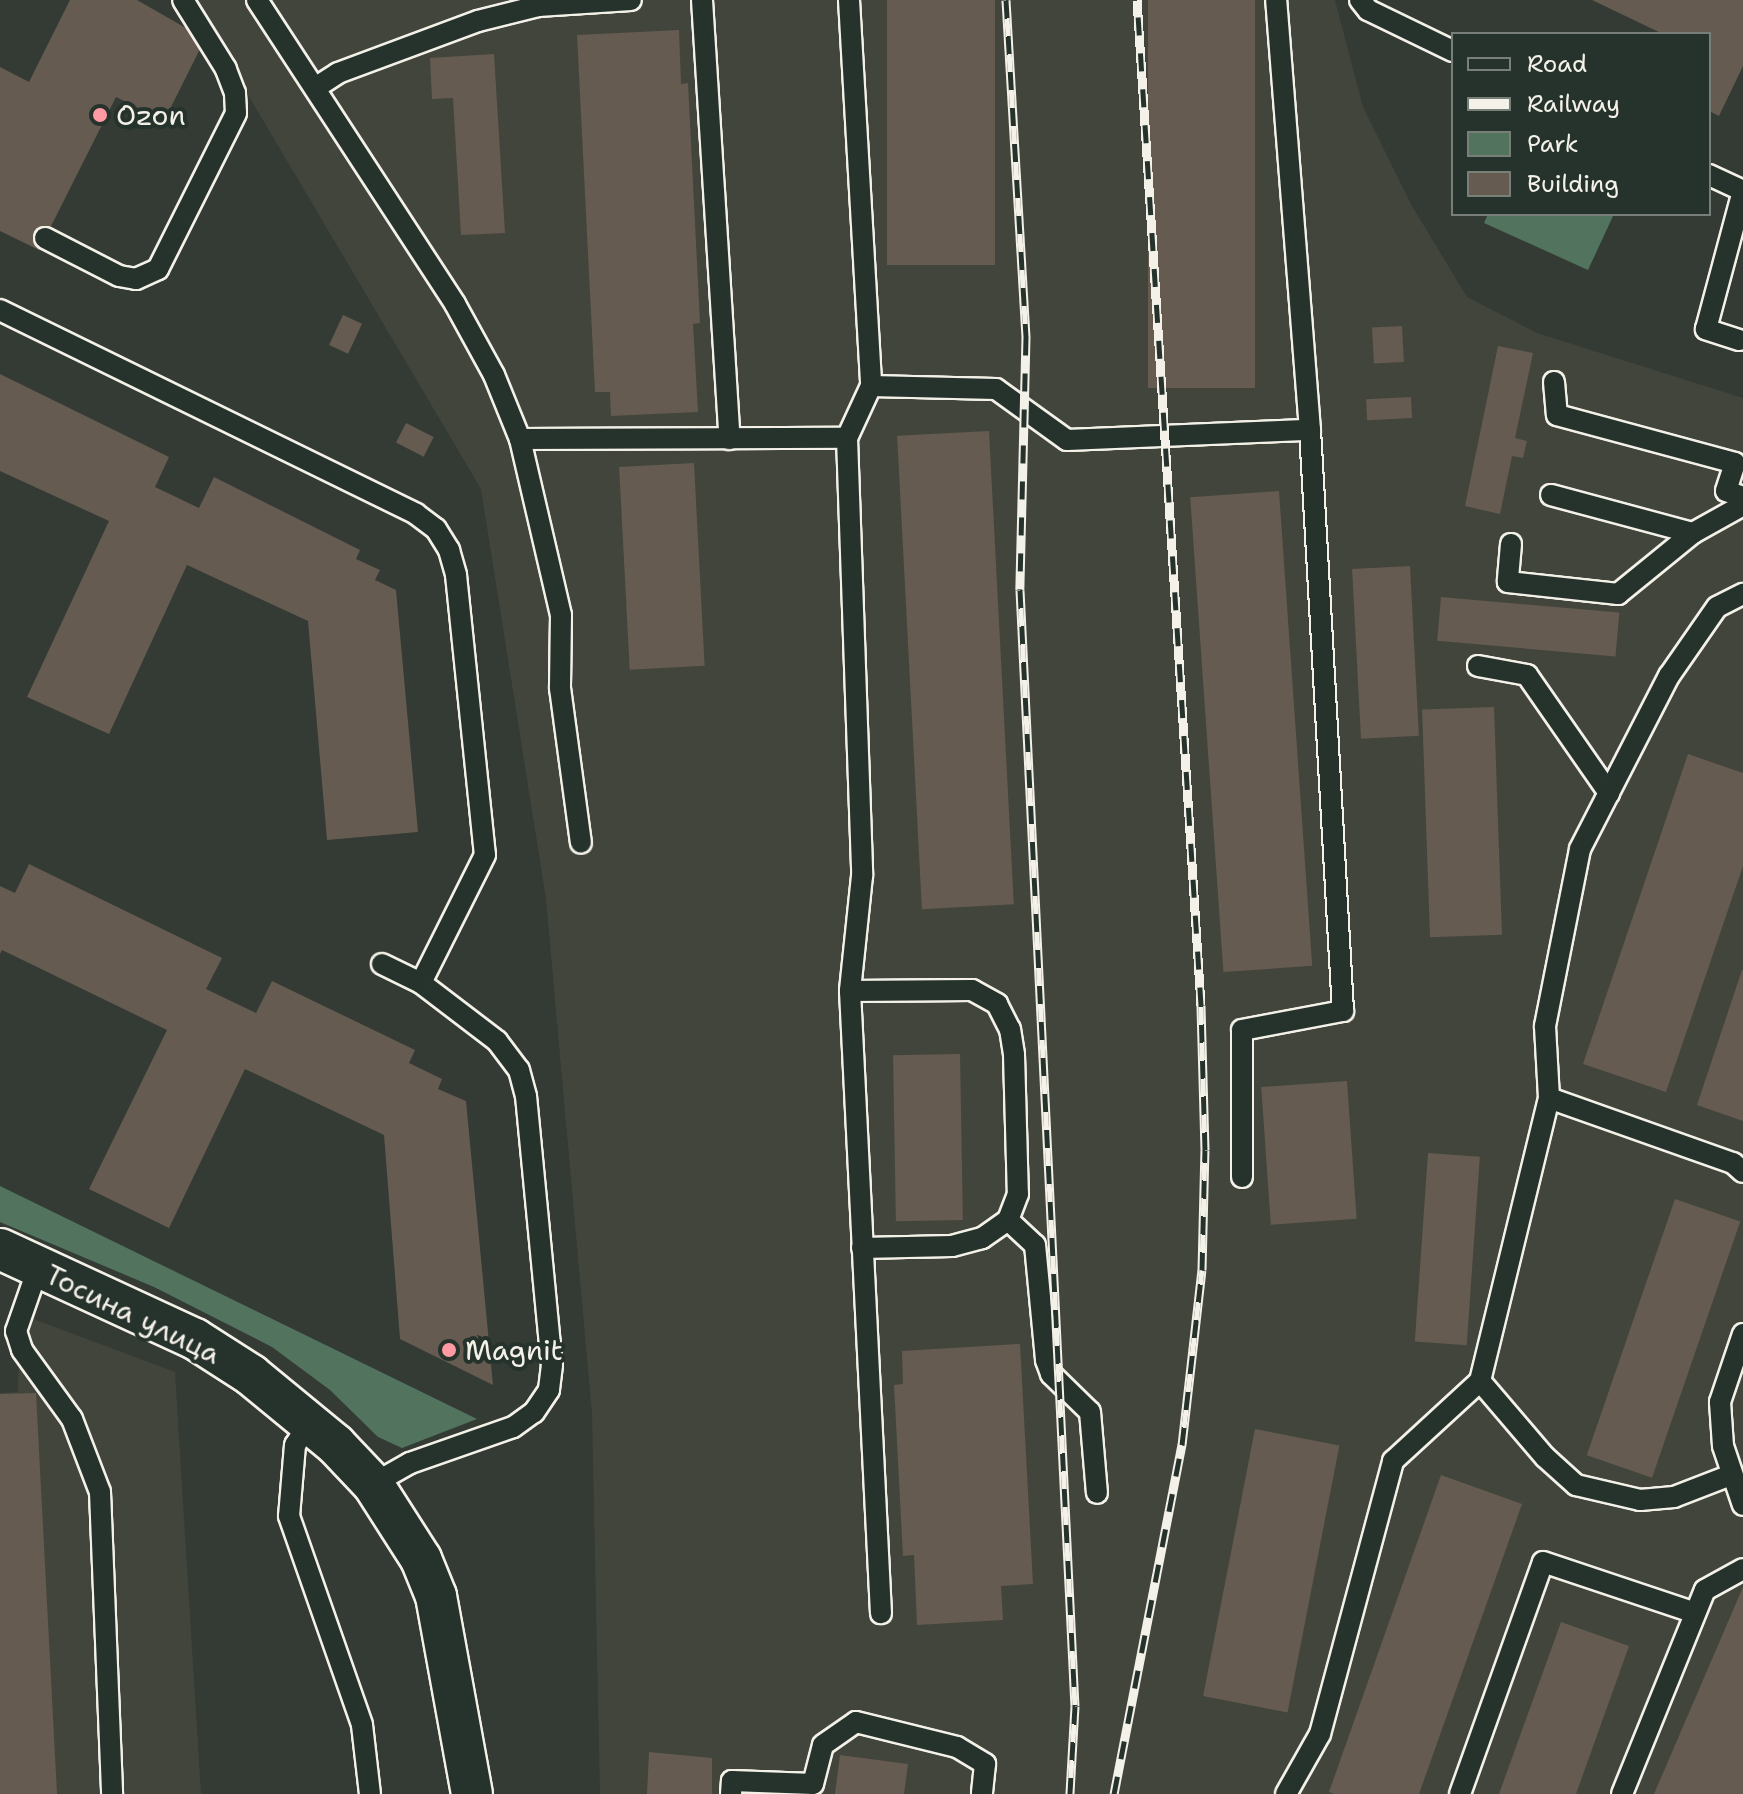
<!DOCTYPE html>
<meta charset="utf-8">
<style>
body{margin:0}
#map{position:relative;width:1743px;height:1794px;overflow:hidden;background:#333b34;font-family:"Shantell Sans",sans-serif}
div>[style]{position:absolute}
.built>*{inset:0;background:#42453c}
.green>*{inset:0;background:#52735d}
.building>*{inset:0;background:#655b50;transform-origin:0 0}
.roads{filter:drop-shadow(2px 0 #f4f1e8) drop-shadow(-2px 0 #f4f1e8) drop-shadow(0 2px #f4f1e8) drop-shadow(0 -2px #f4f1e8)}
.service>*{height:20px;margin:-10px;padding:0 10px;transform-origin:10px;border-radius:10px;background:#26332d}
.minor>*{height:40px;margin:-20px;padding:0 20px;transform-origin:20px;border-radius:20px;background:#26332d}
.rail>*{height:9px;margin-top:-4.5px;transform-origin:0;background:repeating-linear-gradient(90deg,#26332d 0 18px,#f4f1e8 0 36px);box-sizing:border-box;border-block:2px solid #f4f1e8}
.dots>*{width:22px;height:22px;translate:-50% -50%;box-sizing:border-box;border:4px solid #26332d;border-radius:50%}
span{translate:-50% -50%;white-space:nowrap;text-align:center;line-height:1.15;-webkit-text-stroke:8px #26332d;paint-order:stroke}
.poi-label{font-size:28px;color:#f4f1e8}
.left{translate:0 -50%;text-align:left}
.street-label{font-size:28px;color:#f4f1e8}
.legend{position:absolute;left:1451px;top:32px;width:260px;height:184px;box-sizing:border-box;background:#26332d;border:2px solid #787f78;margin:0;padding:10px 14px;list-style:none;font-size:24px;color:#f4f1e8}
.legend li{display:flex;align-items:center;gap:16px;height:40px}
.legend b{width:40px;border:2px solid #787f78}
</style>
<div id="map">
<div class="built">
<div style="clip-path:polygon(192px 0,1335px 0,1363px 107px,1412px 206px,1467px 297px,1537px 333px,1743px 398px,1743px 1794px,600px 1794px,592px 1414px,546px 899px,481px 489px)"></div>
<div style="clip-path:polygon(20px 1314px,175px 1372px,201px 1794px,0 1794px,0 1393px,18px 1392px)"></div>
</div>
<div class="green">
<div style="clip-path:polygon(1488px 214px,1614px 214px,1588px 270px,1484px 223px)"></div>
<div style="clip-path:polygon(0 1186px,477px 1419px,402px 1448px,378px 1437px,330px 1390px,272px 1347px,154px 1287px,0 1222px)"></div>
</div>
<div class="building">
<div style="clip-path:polygon(70px 0,137px 0,205px 39px,164px 121px,116px 97px,39px 250px,0 231px,0 67px,29px 82px)"></div>
<div style="left:887px;top:0;width:108px;height:265px"></div>
<div style="left:1148px;top:0;width:107px;height:388px"></div>
<div style="clip-path:polygon(1592px 0,1743px 0,1743px 66px,1719px 116px,1709px 111px,1709px 34px,1663px 34px)"></div>
<div style="clip-path:polygon(679px 30px,681px 84px,688px 83px,700px 323px,693px 324px,698px 412px,611px 416px,610px 392px,595px 392px,577px 35px)"></div>
<div style="clip-path:polygon(494px 54px,505px 233px,461px 235px,453px 98px,432px 99px,430px 58px)"></div>
<div style="left:343px;top:315px;width:21px;height:33px;rotate:25deg"></div>
<div style="left:1402px;top:326px;width:36px;height:30px;rotate:87deg"></div>
<div style="clip-path:polygon(1498px 346px,1533px 353px,1515px 438px,1527px 441px,1523px 458px,1512px 456px,1500px 514px,1465px 506px)"></div>
<div style="clip-path:polygon(0 374px,169px 457px,155px 487px,199px 508px,214px 477px,360px 550px,356px 559px,380px 570px,375px 580px,396px 590px,418px 832px,327px 840px,308px 621px,187px 565px,109px 734px,27px 697px,109px 521px,0 471px)"></div>
<div style="left:1411px;top:397px;width:21px;height:45px;rotate:87deg"></div>
<div style="left:406px;top:423px;width:31px;height:22px;rotate:27deg"></div>
<div style="left:989px;top:431px;width:474px;height:92px;rotate:87deg"></div>
<div style="left:694px;top:463px;width:203px;height:75px;rotate:87deg"></div>
<div style="left:1279px;top:491px;width:476px;height:89px;rotate:86deg"></div>
<div style="left:1410px;top:566px;width:170px;height:58px;rotate:87deg"></div>
<div style="left:1441px;top:597px;width:179px;height:44px;rotate:5deg"></div>
<div style="left:1494px;top:707px;width:228px;height:72px;rotate:88deg"></div>
<div style="clip-path:polygon(1688px 754px,1743px 773px,1743px 866px,1666px 1092px,1583px 1064px)"></div>
<div style="clip-path:polygon(29px 864px,222px 958px,206px 989px,256px 1013px,272px 981px,415px 1050px,409px 1063px,442px 1079px,438px 1089px,466px 1101px,493px 1385px,400px 1339px,384px 1135px,245px 1069px,169px 1228px,89px 1189px,167px 1030px,2px 950px,0 954px,0 886px,15px 893px)"></div>
<div style="clip-path:polygon(1742px 970px,1743px 970px,1743px 1121px,1697px 1105px)"></div>
<div style="left:960px;top:1054px;width:166px;height:67px;rotate:89deg"></div>
<div style="left:1347px;top:1081px;width:138px;height:86px;rotate:86deg"></div>
<div style="left:1428px;top:1153px;width:52px;height:189px;rotate:4deg"></div>
<div style="left:1675px;top:1199px;width:69px;height:271px;rotate:19deg"></div>
<div style="clip-path:polygon(1020px 1344px,1033px 1584px,1001px 1586px,1003px 1620px,917px 1625px,914px 1555px,903px 1556px,894px 1385px,903px 1384px,902px 1351px)"></div>
<div style="clip-path:polygon(36px 1393px,57px 1794px,0 1794px,0 1394px)"></div>
<div style="left:1255px;top:1429px;width:86px;height:272px;rotate:11deg"></div>
<div style="clip-path:polygon(1441px 1475px,1522px 1504px,1419px 1794px,1334px 1794px,1329px 1792px)"></div>
<div style="clip-path:polygon(1743px 1587px,1743px 1794px,1654px 1794px)"></div>
<div style="clip-path:polygon(1561px 1622px,1629px 1646px,1576px 1794px,1499px 1794px)"></div>
<div style="clip-path:polygon(649px 1752px,712px 1758px,712px 1794px,647px 1794px)"></div>
<div style="clip-path:polygon(840px 1755px,908px 1764px,904px 1794px,835px 1794px)"></div>
</div>
<div class="roads">
<div class="service">
<div style="left:257px;top:0;width:363px;rotate:56.9deg"></div>
<div style="left:455px;top:304px;width:81px;rotate:61.2deg"></div>
<div style="left:494px;top:375px;width:69px;rotate:67.9deg"></div>
<div style="left:520px;top:439px;width:181px;rotate:76.9deg"></div>
<div style="left:561px;top:615px;width:73px;rotate:90.8deg"></div>
<div style="left:560px;top:688px;width:156px;rotate:82.3deg"></div>
<div style="left:533px;top:0;width:8px;rotate:50deg"></div>
<div style="left:538px;top:6px;width:93px;rotate:-3.7deg"></div>
<div style="left:702px;top:0;width:440px;rotate:86.4deg"></div>
<div style="left:849px;top:0;width:387px;rotate:86.7deg"></div>
<div style="left:871px;top:386px;width:57px;rotate:114.8deg"></div>
<div style="left:847px;top:438px;width:438px;rotate:88deg"></div>
<div style="left:862px;top:876px;width:116px;rotate:96deg"></div>
<div style="left:850px;top:991px;width:623px;rotate:87.15deg"></div>
<div style="left:1360px;top:0;width:13px;rotate:51deg"></div>
<div style="left:1368px;top:10px;width:94px;rotate:25.8deg"></div>
<div style="left:315px;top:88px;width:27px;rotate:-33deg"></div>
<div style="left:338px;top:73px;width:149px;rotate:-20.4deg"></div>
<div style="left:478px;top:21px;width:62px;rotate:-14deg"></div>
<div style="left:1709px;top:175px;width:38px;rotate:25deg"></div>
<div style="left:45px;top:238px;width:83px;rotate:27.2deg"></div>
<div style="left:119px;top:276px;width:17px;rotate:10deg"></div>
<div style="left:136px;top:279px;width:24px;rotate:-24deg"></div>
<div style="left:158px;top:269px;width:174px;rotate:-63.4deg"></div>
<div style="left:236px;top:113px;width:20px;rotate:-93deg"></div>
<div style="left:235px;top:93px;width:26px;rotate:-111deg"></div>
<div style="left:226px;top:69px;width:81px;rotate:-121.9deg"></div>
<div style="left:0;top:310px;width:463px;rotate:26.1deg"></div>
<div style="left:416px;top:514px;width:25px;rotate:37deg"></div>
<div style="left:436px;top:529px;width:25px;rotate:58deg"></div>
<div style="left:449px;top:550px;width:26px;rotate:74deg"></div>
<div style="left:456px;top:575px;width:281px;rotate:84.1deg"></div>
<div style="left:485px;top:855px;width:143px;rotate:116.6deg"></div>
<div style="left:421px;top:983px;width:96px;rotate:37.3deg"></div>
<div style="left:497px;top:1041px;width:36px;rotate:53deg"></div>
<div style="left:519px;top:1070px;width:27px;rotate:75deg"></div>
<div style="left:526px;top:1096px;width:270px;rotate:84.5deg"></div>
<div style="left:552px;top:1365px;width:25px;rotate:97deg"></div>
<div style="left:549px;top:1390px;width:27px;rotate:124deg"></div>
<div style="left:534px;top:1412px;width:26px;rotate:144deg"></div>
<div style="left:513px;top:1427px;width:109px;rotate:160.7deg"></div>
<div style="left:410px;top:1463px;width:43px;rotate:150.4deg"></div>
<div style="left:1739px;top:340px;width:35px;rotate:-162deg"></div>
<div style="left:1706px;top:329px;width:143px;rotate:-75deg"></div>
<div style="left:1554px;top:382px;width:33px;rotate:85deg"></div>
<div style="left:1557px;top:415px;width:184px;rotate:15.1deg"></div>
<div style="left:1735px;top:463px;width:29px;rotate:108deg"></div>
<div style="left:1726px;top:491px;width:18px;rotate:19deg"></div>
<div style="left:871px;top:386px;width:125px;rotate:1.4deg"></div>
<div style="left:996px;top:389px;width:87px;rotate:35.7deg"></div>
<div style="left:1067px;top:440px;width:243px;rotate:-2.4deg"></div>
<div style="left:520px;top:439px;width:327px;rotate:-0.2deg"></div>
<div style="left:1551px;top:495px;width:147px;rotate:15deg"></div>
<div style="left:1693px;top:533px;width:57px;rotate:-29.2deg"></div>
<div style="left:1511px;top:544px;width:38px;rotate:95deg"></div>
<div style="left:1508px;top:582px;width:111px;rotate:6.2deg"></div>
<div style="left:1618px;top:594px;width:97px;rotate:-39.1deg"></div>
<div style="left:1478px;top:666px;width:50px;rotate:10.4deg"></div>
<div style="left:1527px;top:675px;width:144px;rotate:55.2deg"></div>
<div style="left:382px;top:964px;width:43px;rotate:26deg"></div>
<div style="left:850px;top:991px;width:122px;rotate:-0.5deg"></div>
<div style="left:972px;top:990px;width:29px;rotate:29deg"></div>
<div style="left:997px;top:1004px;width:28px;rotate:63deg"></div>
<div style="left:1010px;top:1029px;width:26px;rotate:81deg"></div>
<div style="left:1014px;top:1055px;width:139px;rotate:88.4deg"></div>
<div style="left:1018px;top:1194px;width:28px;rotate:111deg"></div>
<div style="left:1008px;top:1220px;width:32px;rotate:145deg"></div>
<div style="left:982px;top:1238px;width:31px;rotate:165deg"></div>
<div style="left:952px;top:1246px;width:90px;rotate:178.7deg"></div>
<div style="left:1549px;top:1098px;width:195px;rotate:19.5deg"></div>
<div style="left:1733px;top:1163px;width:13px;rotate:42deg"></div>
<div style="left:1242px;top:1177px;width:147px;rotate:-90deg"></div>
<div style="left:1242px;top:1030px;width:103px;rotate:-10.7deg"></div>
<div style="left:1343px;top:1011px;width:582px;rotate:-93.25deg"></div>
<div style="left:1310px;top:430px;width:431px;rotate:-94.5deg"></div>
<div style="left:1008px;top:1220px;width:37px;rotate:43deg"></div>
<div style="left:1035px;top:1245px;width:116px;rotate:84.5deg"></div>
<div style="left:1046px;top:1360px;width:15px;rotate:70deg"></div>
<div style="left:1051px;top:1374px;width:54px;rotate:44.3deg"></div>
<div style="left:1090px;top:1412px;width:81px;rotate:85.1deg"></div>
<div style="left:38px;top:1268px;width:67px;rotate:109.2deg"></div>
<div style="left:16px;top:1331px;width:20px;rotate:72deg"></div>
<div style="left:22px;top:1350px;width:85px;rotate:54.1deg"></div>
<div style="left:72px;top:1419px;width:78px;rotate:69deg"></div>
<div style="left:100px;top:1492px;width:302px;rotate:87.7deg"></div>
<div style="left:1743px;top:1334px;width:72px;rotate:108.7deg"></div>
<div style="left:1720px;top:1402px;width:44px;rotate:86.1deg"></div>
<div style="left:1723px;top:1446px;width:62px;rotate:71.3deg"></div>
<div style="left:1480px;top:1381px;width:291px;rotate:-76.3deg"></div>
<div style="left:1549px;top:1098px;width:72px;rotate:-93.2deg"></div>
<div style="left:1545px;top:1026px;width:180px;rotate:-78.8deg"></div>
<div style="left:1580px;top:849px;width:195px;rotate:-62.8deg"></div>
<div style="left:1669px;top:676px;width:84px;rotate:-55.2deg"></div>
<div style="left:1717px;top:607px;width:29px;rotate:-27deg"></div>
<div style="left:309px;top:1423px;width:26px;rotate:122deg"></div>
<div style="left:295px;top:1445px;width:71px;rotate:94.8deg"></div>
<div style="left:289px;top:1516px;width:221px;rotate:70.7deg"></div>
<div style="left:362px;top:1725px;width:69px;rotate:83.4deg"></div>
<div style="left:731px;top:1794px;width:13px;rotate:-86deg"></div>
<div style="left:732px;top:1781px;width:81px;rotate:2.1deg"></div>
<div style="left:813px;top:1784px;width:40px;rotate:-75.6deg"></div>
<div style="left:823px;top:1745px;width:40px;rotate:-34.9deg"></div>
<div style="left:856px;top:1722px;width:104px;rotate:13.9deg"></div>
<div style="left:957px;top:1747px;width:33px;rotate:31deg"></div>
<div style="left:985px;top:1764px;width:30px;rotate:96deg"></div>
<div style="left:1286px;top:1794px;width:69px;rotate:-60.5deg"></div>
<div style="left:1320px;top:1734px;width:283px;rotate:-75deg"></div>
<div style="left:1393px;top:1461px;width:118px;rotate:-42.6deg"></div>
<div style="left:1480px;top:1381px;width:100px;rotate:49.5deg"></div>
<div style="left:1545px;top:1457px;width:42px;rotate:42.1deg"></div>
<div style="left:1576px;top:1485px;width:66px;rotate:13.2deg"></div>
<div style="left:1640px;top:1500px;width:34px;rotate:-5deg"></div>
<div style="left:1674px;top:1497px;width:61px;rotate:-21.1deg"></div>
<div style="left:1460px;top:1794px;width:246px;rotate:-70.3deg"></div>
<div style="left:1543px;top:1562px;width:160px;rotate:18.5deg"></div>
<div style="left:1622px;top:1794px;width:220px;rotate:-67.9deg"></div>
<div style="left:1705px;top:1590px;width:43px;rotate:-28.9deg"></div>
</div>
<div class="minor">
<div style="left:0;top:1249px;width:215px;rotate:24.8deg"></div>
<div style="left:195px;top:1339px;width:67px;rotate:32.7deg"></div>
<div style="left:251px;top:1375px;width:109px;rotate:39.4deg"></div>
<div style="left:335px;top:1444px;width:55px;rotate:46.5deg"></div>
<div style="left:373px;top:1484px;width:89px;rotate:57.4deg"></div>
<div style="left:421px;top:1559px;width:40px;rotate:68deg"></div>
<div style="left:436px;top:1596px;width:201px;rotate:79.7deg"></div>
</div>
</div>
<div class="rail">
<div style="left:1006px;top:0;width:338px;rotate:86.6deg"></div>
<div style="left:1026px;top:337px;width:253px;rotate:91.4deg"></div>
<div style="left:1020px;top:590px;width:1117px;rotate:87.18deg"></div>
<div style="left:1075px;top:1706px;width:88px;rotate:93.3deg"></div>
<div style="left:1114px;top:1794px;width:356px;rotate:-79deg"></div>
<div style="left:1182px;top:1445px;width:176px;rotate:-83.5deg"></div>
<div style="left:1202px;top:1270px;width:120px;rotate:-88.6deg"></div>
<div style="left:1205px;top:1150px;width:145px;rotate:-91.6deg"></div>
<div style="left:1201px;top:1005px;width:1007px;rotate:-93.64deg"></div>
</div>
<div class="dots">
<div style="left:100px;top:115px;background:#ff9aa2"></div>
<div style="left:449px;top:1350px;background:#ff9aa2"></div>
</div>
<div class="poi-label">
<span class="left" style="left:116px;top:115px">Ozon</span>
<span class="left" style="left:465px;top:1350px">Magnit</span>
</div>
<div class="street-label">
<span style="left:133px;top:1314px;rotate:26deg">Тосина улица</span>
</div>
<ul class="legend">
<li><b style="height:10px;background:#26332d"></b>Road</li>
<li><b style="height:10px;background:#f4f1e8"></b>Railway</li>
<li><b style="height:22px;background:#52735d"></b>Park</li>
<li><b style="height:22px;background:#655b50"></b>Building</li>
</ul>
</div>
